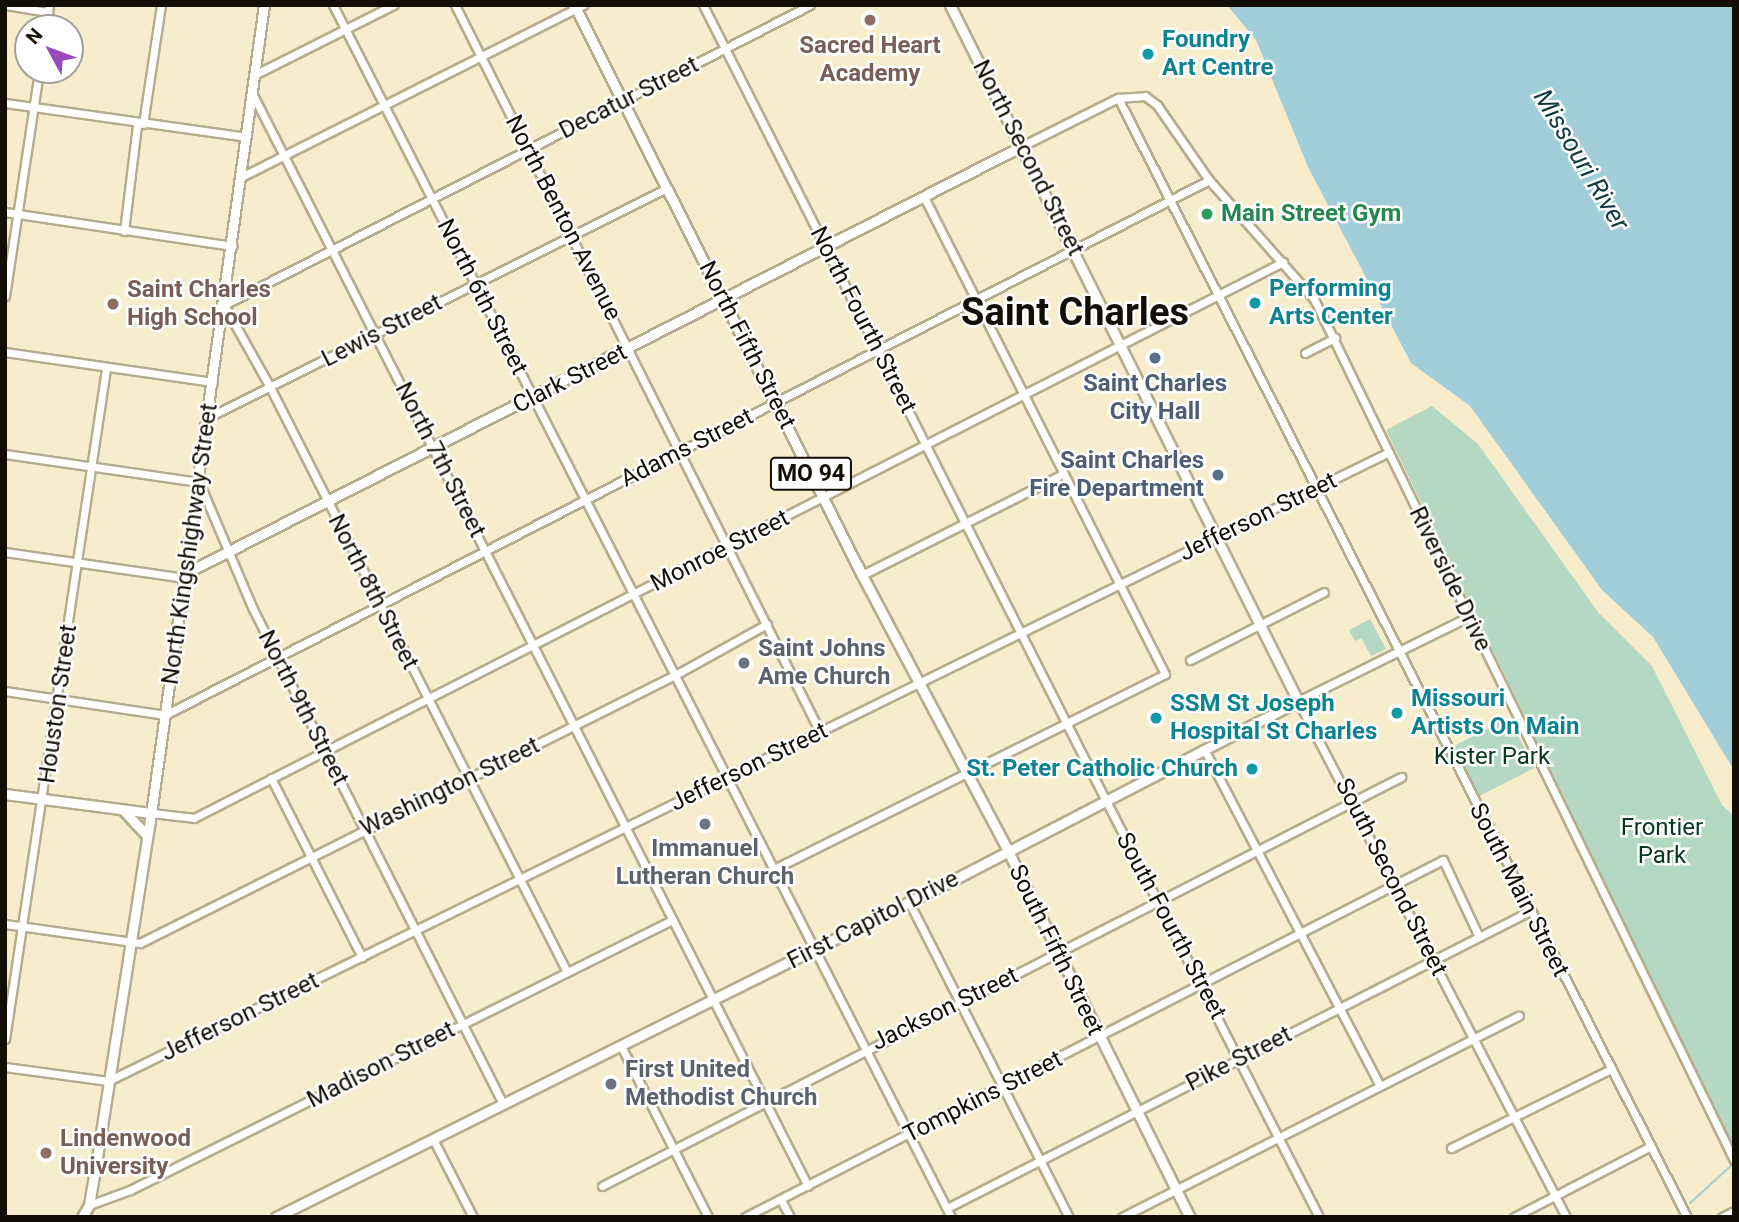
<!DOCTYPE html>
<style>
body{margin:0}
#map{position:relative;width:1739px;height:1222px;overflow:hidden;background:#f7edcd;font-family:Roboto,sans-serif}
div>[style]{position:absolute}
.green>*{inset:0;background:#b4d8c2;transform-origin:0 0}
.water>*{inset:0;background:#a1ced8}
.stream>*{height:2px;margin:-1px;padding:0 1px;transform-origin:1px;border-radius:1px;background:#a1ced8}
.roads{filter:drop-shadow(2px 0 #b5ac8d) drop-shadow(-2px 0 #b5ac8d) drop-shadow(0 2px #b5ac8d) drop-shadow(0 -2px #b5ac8d)}
.minor>*{height:7px;margin:-3.5px;padding:0 3.5px;transform-origin:3.5px;border-radius:3.5px;background:#fff}
.major>*{height:9px;margin:-4.5px;padding:0 4.5px;transform-origin:4.5px;border-radius:4.5px;background:#fff}
.dots>*{width:19px;height:19px;translate:-50% -50%;box-sizing:border-box;border:4px solid #fff;border-radius:50%}
span{translate:-50% -50%;white-space:nowrap;text-align:center;line-height:1.15;-webkit-text-stroke:5px #fff;paint-order:stroke}
.shield-label span{padding:2px 5px;background:#fff;border:2px solid;border-radius:5px;-webkit-text-stroke-width:0}
.shield-label{font-size:23px;color:#120e04;font-weight:700}
.culture-label{font-size:24px;color:#0d838f;font-weight:700}
.left{translate:0 -50%;text-align:left}
.right{translate:-100% -50%;text-align:right}
.education-label{font-size:24px;color:#785e54;font-weight:700}
.street-label{font-size:24px;color:#120e04}
.leisure-label{font-size:24px;color:#27864d;font-weight:700}
.service-label{font-size:24px;color:#4e5e75;font-weight:700}
.worship-label{font-size:24px;color:#5b616d;font-weight:700}
.park-label{font-size:24px;color:#063721}
.water-label{font-size:26px;color:#103b43;font-style:italic}
.town-label{font-size:38px;color:#120e04;font-weight:700}
.frame{position:absolute;inset:0;border:7px solid #120e04;pointer-events:none}
.north{position:absolute;left:14px;top:14px;width:70px;height:70px;box-sizing:border-box;background:#fff;border:2px solid #a09f9b;border-radius:50%;rotate:311deg;font-size:19px;font-weight:700;line-height:28px;text-align:center;color:#120e04}
.north::after{content:'';display:block;margin:auto;width:24px;height:32px;background:#9849b9;clip-path:polygon(50% 0,100% 100%,50% 72%,0 100%)}
</style>
<div id="map">
<div class="green">
<div style="clip-path:polygon(1432px 406px,1478px 444px,1598px 612px,1652px 666px,1722px 805px,1734px 816px,1734px 1148px,1386px 430px)"></div>
<div style="clip-path:polygon(1370px 619px,1386px 649px,1371px 656px,1361px 638px,1355px 641px,1349px 630px)"></div>
<div style="left:1509px;top:718px;width:56px;height:64px;rotate:63deg"></div>
</div>
<div class="water">
<div style="clip-path:polygon(1227px 5px,1734px 5px,1734px 770px,1653px 637px,1602px 590px,1470px 406px,1411px 363px,1308px 167px,1256px 40px)"></div>
</div>
<div class="stream">
<div style="left:1690px;top:1203px;width:58px;rotate:-42.2deg"></div>
<div style="left:1673px;top:1217px;width:1px;rotate:-45deg"></div>
</div>
<div class="roads">
<div class="minor">
<div style="left:6px;top:5px;width:43px;rotate:9.5deg"></div>
<div style="left:333px;top:5px;width:1360px;rotate:62.98deg"></div>
<div style="left:455px;top:5px;width:813px;rotate:63.34deg"></div>
<div style="left:703px;top:5px;width:830px;rotate:63.16deg"></div>
<div style="left:45px;top:28px;width:23px;rotate:-80deg"></div>
<div style="left:254px;top:75px;width:156px;rotate:-26.7deg"></div>
<div style="left:252px;top:93px;width:1226px;rotate:63.04deg"></div>
<div style="left:1118px;top:98px;width:1255px;rotate:63.05deg"></div>
<div style="left:5px;top:103px;width:243px;rotate:8deg"></div>
<div style="left:143px;top:124px;width:120px;rotate:-81.4deg"></div>
<div style="left:1020px;top:147px;width:110px;rotate:-26.6deg"></div>
<div style="left:1118px;top:98px;width:27px;rotate:-4deg"></div>
<div style="left:1145px;top:96px;width:15px;rotate:37deg"></div>
<div style="left:1157px;top:105px;width:91px;rotate:55.3deg"></div>
<div style="left:1209px;top:180px;width:159px;rotate:48.6deg"></div>
<div style="left:1314px;top:299px;width:958px;rotate:64deg"></div>
<div style="left:241px;top:177px;width:383px;rotate:-26.7deg"></div>
<div style="left:5px;top:212px;width:230px;rotate:8.5deg"></div>
<div style="left:124px;top:231px;width:107px;rotate:-83deg"></div>
<div style="left:5px;top:296px;width:229px;rotate:-81.4deg"></div>
<div style="left:5px;top:352px;width:210px;rotate:8.2deg"></div>
<div style="left:1305px;top:353px;width:34px;rotate:-27deg"></div>
<div style="left:209px;top:417px;width:512px;rotate:-26.57deg"></div>
<div style="left:5px;top:454px;width:196px;rotate:8.2deg"></div>
<div style="left:199px;top:482px;width:136px;rotate:67deg"></div>
<div style="left:252px;top:607px;width:557px;rotate:63.2deg"></div>
<div style="left:5px;top:552px;width:182px;rotate:8.2deg"></div>
<div style="left:862px;top:575px;width:225px;rotate:-26.7deg"></div>
<div style="left:1468px;top:617px;width:190px;rotate:153.7deg"></div>
<div style="left:1298px;top:701px;width:581px;rotate:62.55deg"></div>
<div style="left:1190px;top:660px;width:150px;rotate:-26.9deg"></div>
<div style="left:5px;top:691px;width:162px;rotate:8.5deg"></div>
<div style="left:165px;top:715px;width:1173px;rotate:-27.13deg"></div>
<div style="left:1079px;top:748px;width:527px;rotate:62.9deg"></div>
<div style="left:1204px;top:749px;width:380px;rotate:62.4deg"></div>
<div style="left:271px;top:778px;width:201px;rotate:63.1deg"></div>
<div style="left:151px;top:813px;width:43px;rotate:6.6deg"></div>
<div style="left:194px;top:818px;width:1223px;rotate:-27.05deg"></div>
<div style="left:772px;top:870px;width:439px;rotate:-26.5deg"></div>
<div style="left:1165px;top:674px;width:534px;rotate:-116.8deg"></div>
<div style="left:909px;top:902px;width:353px;rotate:63.1deg"></div>
<div style="left:5px;top:924px;width:136px;rotate:8deg"></div>
<div style="left:140px;top:943px;width:598px;rotate:-26.61deg"></div>
<div style="left:675px;top:675px;width:105px;rotate:-29deg"></div>
<div style="left:567px;top:972px;width:656px;rotate:-116.92deg"></div>
<div style="left:270px;top:387px;width:94px;rotate:-119.3deg"></div>
<div style="left:224px;top:305px;width:658px;rotate:-27.11deg"></div>
<div style="left:5px;top:1039px;width:678px;rotate:-81.43deg"></div>
<div style="left:621px;top:1046px;width:192px;rotate:63deg"></div>
<div style="left:5px;top:1067px;width:104px;rotate:7.7deg"></div>
<div style="left:108px;top:1081px;width:1427px;rotate:-26.15deg"></div>
<div style="left:433px;top:1139px;width:88px;rotate:62.9deg"></div>
<div style="left:1451px;top:1148px;width:178px;rotate:-26.3deg"></div>
<div style="left:602px;top:1186px;width:898px;rotate:-27.11deg"></div>
<div style="left:781px;top:1200px;width:19px;rotate:62deg"></div>
<div style="left:89px;top:1205px;width:44px;rotate:-20.1deg"></div>
<div style="left:130px;top:1190px;width:606px;rotate:-26.48deg"></div>
<div style="left:947px;top:1208px;width:654px;rotate:-27deg"></div>
<div style="left:745px;top:1217px;width:784px;rotate:-27.09deg"></div>
<div style="left:1443px;top:860px;width:85px;rotate:64.9deg"></div>
<div style="left:1122px;top:1217px;width:445px;rotate:-26.9deg"></div>
<div style="left:1514px;top:1217px;width:154px;rotate:-27.4deg"></div>
<div style="left:1722px;top:1217px;width:13px;rotate:-27deg"></div>
</div>
<div class="major">
<div style="left:574px;top:5px;width:639px;rotate:63.19deg"></div>
<div style="left:862px;top:575px;width:312px;rotate:62.1deg"></div>
<div style="left:1008px;top:851px;width:409px;rotate:63.6deg"></div>
<div style="left:186px;top:577px;width:11px;rotate:-45deg"></div>
<div style="left:194px;top:569px;width:928px;rotate:-27.06deg"></div>
<div style="left:5px;top:794px;width:147px;rotate:7.4deg"></div>
<div style="left:124px;top:811px;width:34px;rotate:47deg"></div>
<div style="left:82px;top:1217px;width:14px;rotate:-60deg"></div>
<div style="left:89px;top:1205px;width:67px;rotate:-80.5deg"></div>
<div style="left:100px;top:1139px;width:322px;rotate:-81.1deg"></div>
<div style="left:150px;top:821px;width:824px;rotate:-82.05deg"></div>
<div style="left:276px;top:1217px;width:758px;rotate:-26.46deg"></div>
<div style="left:955px;top:879px;width:386px;rotate:-27.4deg"></div>
<div style="left:1298px;top:701px;width:778px;rotate:-116.57deg"></div>
</div>
</div>
<div class="dots">
<div style="left:870px;top:20px;background:#8d6e63"></div>
<div style="left:1148px;top:54px;background:#0f9aa8"></div>
<div style="left:1207px;top:214px;background:#2e9e5b"></div>
<div style="left:1255px;top:303px;background:#0f9aa8"></div>
<div style="left:113px;top:304px;background:#8d6e63"></div>
<div style="left:1155px;top:358px;background:#5c6f8a"></div>
<div style="left:1218px;top:475px;background:#5c6f8a"></div>
<div style="left:744px;top:663px;background:#6b7280"></div>
<div style="left:1397px;top:713px;background:#0f9aa8"></div>
<div style="left:1156px;top:718px;background:#0f9aa8"></div>
<div style="left:1252px;top:769px;background:#0f9aa8"></div>
<div style="left:705px;top:824px;background:#6b7280"></div>
<div style="left:611px;top:1084px;background:#6b7280"></div>
<div style="left:46px;top:1153px;background:#8d6e63"></div>
</div>
<div class="shield-label">
<span style="left:811px;top:474px">MO 94</span>
</div>
<div class="culture-label">
<span class="left" style="left:1162px;top:54px">Foundry<br>Art Centre</span>
<span class="left" style="left:1269px;top:303px">Performing<br>Arts Center</span>
<span class="left" style="left:1411px;top:713px">Missouri<br>Artists On Main</span>
<span class="left" style="left:1170px;top:718px">SSM St Joseph<br>Hospital St Charles</span>
<span class="right" style="left:1238px;top:769px">St. Peter Catholic Church</span>
</div>
<div class="education-label">
<span style="left:870px;top:60px">Sacred Heart<br>Academy</span>
<span class="left" style="left:127px;top:304px">Saint Charles<br>High School</span>
<span class="left" style="left:60px;top:1153px">Lindenwood<br>University</span>
</div>
<div class="street-label">
<span style="left:629px;top:98px;rotate:-27deg">Decatur Street</span>
<span style="left:1028px;top:158px;rotate:63deg">North Second Street</span>
<span style="left:563px;top:218px;rotate:63deg">North Benton Avenue</span>
<span style="left:482px;top:297px;rotate:63deg">North 6th Street</span>
<span style="left:863px;top:320px;rotate:63deg">North Fourth Street</span>
<span style="left:382px;top:331px;rotate:-27deg">Lewis Street</span>
<span style="left:747px;top:345px;rotate:63deg">North Fifth Street</span>
<span style="left:570px;top:379px;rotate:-27deg">Clark Street</span>
<span style="left:687px;top:448px;rotate:-27deg">Adams Street</span>
<span style="left:440px;top:460px;rotate:63deg">North 7th Street</span>
<span style="left:1258px;top:517px;rotate:-26deg">Jefferson Street</span>
<span style="left:190px;top:544px;rotate:-82deg">North Kingshighway Street</span>
<span style="left:720px;top:551px;rotate:-27deg">Monroe Street</span>
<span style="left:1450px;top:579px;rotate:64deg">Riverside Drive</span>
<span style="left:373px;top:592px;rotate:63deg">North 8th Street</span>
<span style="left:58px;top:704px;rotate:-82deg">Houston Street</span>
<span style="left:303px;top:708px;rotate:63deg">North 9th Street</span>
<span style="left:749px;top:767px;rotate:-26deg">Jefferson Street</span>
<span style="left:450px;top:787px;rotate:-26deg">Washington Street</span>
<span style="left:1391px;top:877px;rotate:63deg">South Second Street</span>
<span style="left:1519px;top:890px;rotate:63deg">South Main Street</span>
<span style="left:873px;top:920px;rotate:-27deg">First Capitol Drive</span>
<span style="left:1171px;top:926px;rotate:62deg">South Fourth Street</span>
<span style="left:1056px;top:950px;rotate:64deg">South Fifth Street</span>
<span style="left:945px;top:1009px;rotate:-26deg">Jackson Street</span>
<span style="left:240px;top:1017px;rotate:-26deg">Jefferson Street</span>
<span style="left:1239px;top:1059px;rotate:-27deg">Pike Street</span>
<span style="left:381px;top:1065px;rotate:-27deg">Madison Street</span>
<span style="left:983px;top:1097px;rotate:-27deg">Tompkins Street</span>
</div>
<div class="leisure-label">
<span class="left" style="left:1221px;top:214px">Main Street Gym</span>
</div>
<div class="service-label">
<span style="left:1155px;top:398px">Saint Charles<br>City Hall</span>
<span class="right" style="left:1204px;top:475px">Saint Charles<br>Fire Department</span>
</div>
<div class="worship-label">
<span class="left" style="left:758px;top:663px">Saint Johns<br>Ame Church</span>
<span style="left:705px;top:863px">Immanuel<br>Lutheran Church</span>
<span class="left" style="left:625px;top:1084px">First United<br>Methodist Church</span>
</div>
<div class="park-label">
<span style="left:1492px;top:757px">Kister Park</span>
<span style="left:1662px;top:842px">Frontier<br>Park</span>
</div>
<div class="water-label">
<span style="left:1581px;top:160px;rotate:59deg">Missouri River</span>
</div>
<div class="town-label">
<span style="left:1075px;top:313px">Saint Charles</span>
</div>
<div class="frame"></div>
<div class="north">N</div>
</div>
